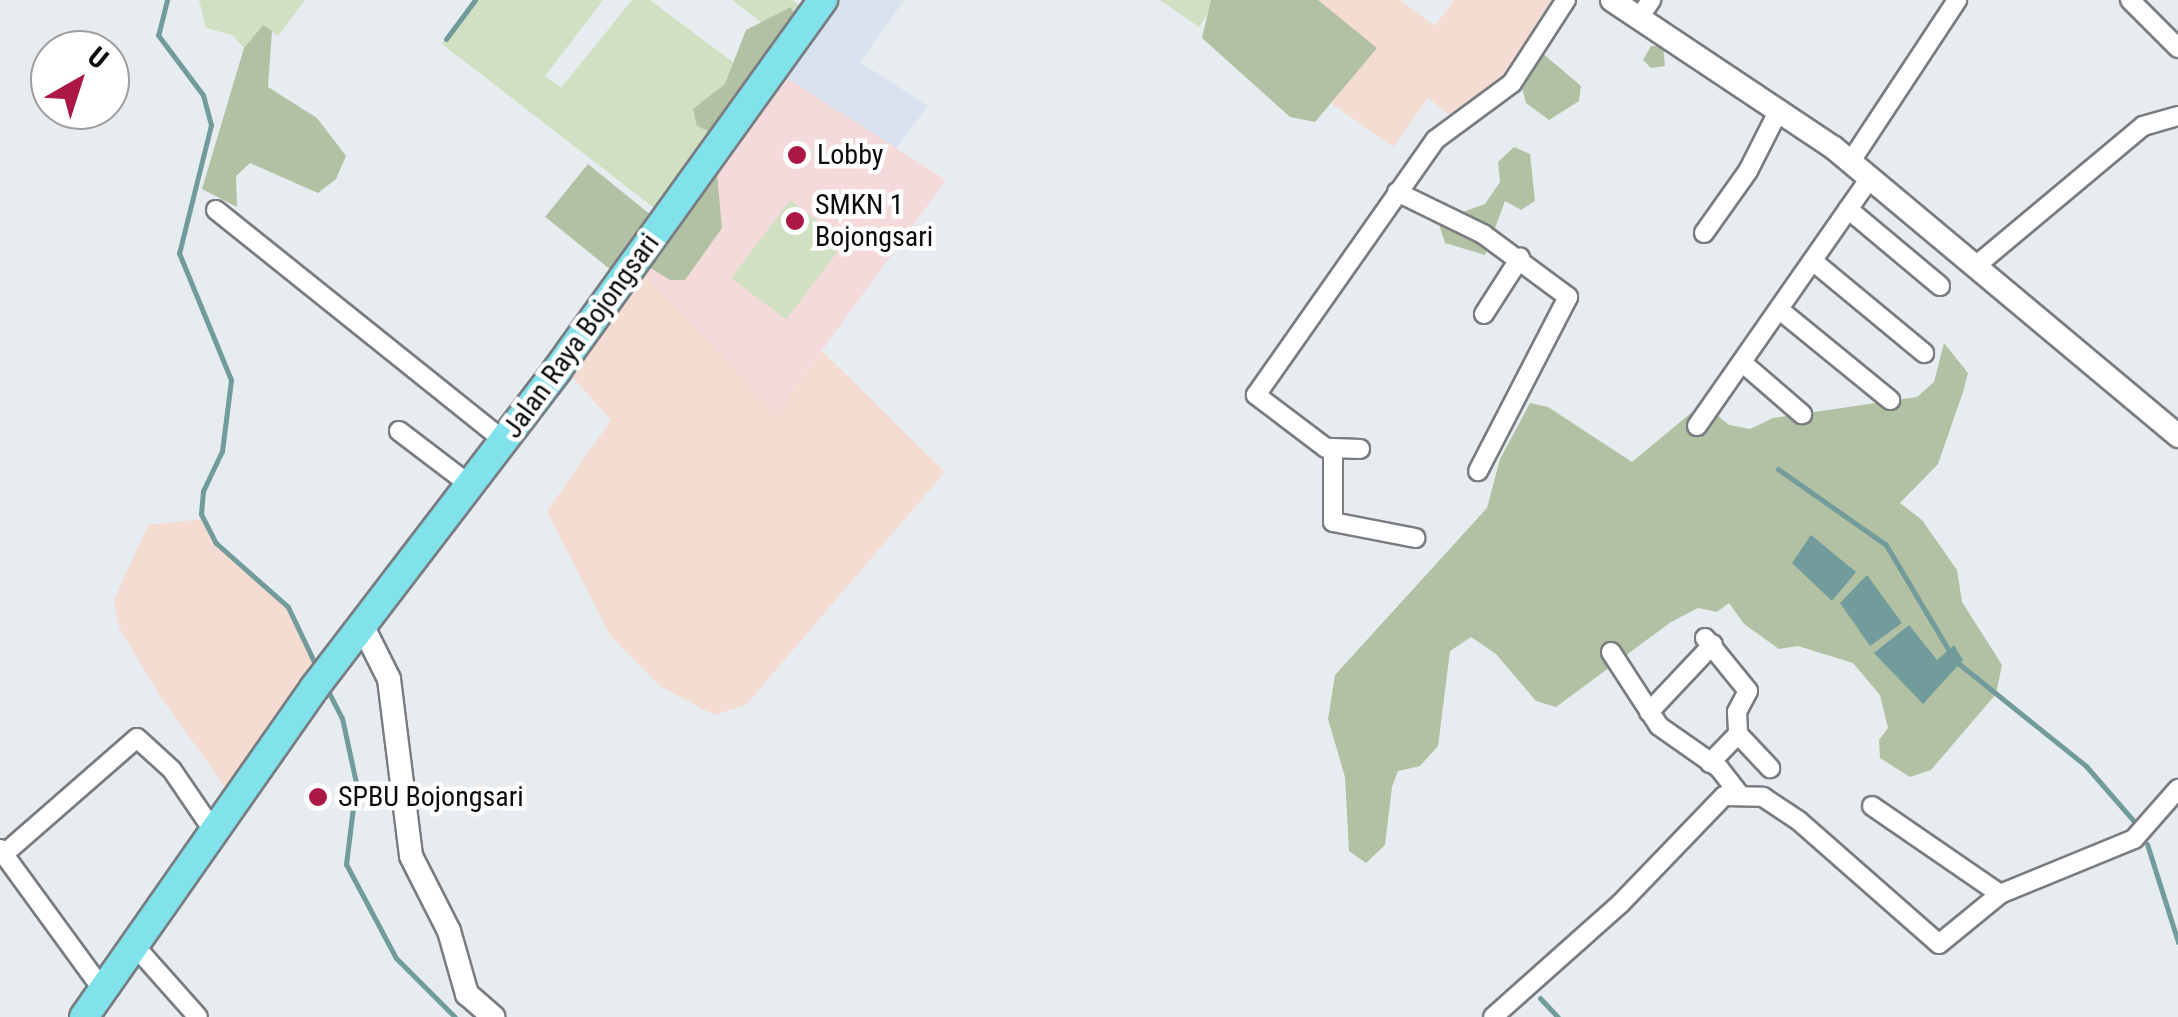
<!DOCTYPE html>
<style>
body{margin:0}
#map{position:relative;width:2178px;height:1017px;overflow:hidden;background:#e7ecf1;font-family:"Roboto Condensed",sans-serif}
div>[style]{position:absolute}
.built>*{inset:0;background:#d9e2ee}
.industrial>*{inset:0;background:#f4dcd3}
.education>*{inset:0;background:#f5dadb}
.green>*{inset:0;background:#d1dfc3;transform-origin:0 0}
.forest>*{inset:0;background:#b2c1a3;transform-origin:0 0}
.water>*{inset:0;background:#729b9b}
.stream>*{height:5px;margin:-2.5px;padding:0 2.5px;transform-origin:2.5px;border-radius:2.5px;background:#729b9b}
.roads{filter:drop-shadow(2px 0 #797d81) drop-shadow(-2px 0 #797d81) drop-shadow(0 2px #797d81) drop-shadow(0 -2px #797d81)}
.minor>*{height:18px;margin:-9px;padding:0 9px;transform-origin:9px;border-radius:9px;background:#fff}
.tertiary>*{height:22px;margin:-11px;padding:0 11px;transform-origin:11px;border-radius:11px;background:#fff}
.primary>*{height:28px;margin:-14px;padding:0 14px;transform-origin:14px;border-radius:14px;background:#82e2ec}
.dots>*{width:28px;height:28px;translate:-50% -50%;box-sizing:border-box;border:5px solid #fff;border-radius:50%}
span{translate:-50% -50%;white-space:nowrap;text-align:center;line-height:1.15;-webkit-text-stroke:9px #fff;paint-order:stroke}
.poi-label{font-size:28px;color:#0a0c0d}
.left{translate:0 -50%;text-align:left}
.street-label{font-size:28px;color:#0a0c0d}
.north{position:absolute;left:30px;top:30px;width:100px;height:100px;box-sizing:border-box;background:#fff;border:2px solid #9d9e9e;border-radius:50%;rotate:39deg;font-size:28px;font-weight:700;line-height:40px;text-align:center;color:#0a0c0d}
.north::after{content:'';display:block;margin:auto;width:35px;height:45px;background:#ac1745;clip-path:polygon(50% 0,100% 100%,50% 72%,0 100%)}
</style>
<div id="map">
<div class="built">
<div style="clip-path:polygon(834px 0,904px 0,860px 62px,928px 106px,896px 148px,782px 75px)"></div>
</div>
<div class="industrial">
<div style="clip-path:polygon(1281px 0,1400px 0,1435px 26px,1454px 0,1562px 0,1511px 79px,1454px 119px,1428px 98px,1393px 147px,1328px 101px)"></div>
<div style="clip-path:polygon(638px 268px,777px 412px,822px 351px,945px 472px,746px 705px,714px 715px,660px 686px,610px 635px,547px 511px,611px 420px,566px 370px)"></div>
<div style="clip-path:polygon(203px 519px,216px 543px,288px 607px,319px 673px,232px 796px,159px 695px,119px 627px,114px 600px,148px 525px)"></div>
</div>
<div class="education">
<div style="clip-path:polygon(782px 75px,946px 180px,777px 412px,638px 268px)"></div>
</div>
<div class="green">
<div style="clip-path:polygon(199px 0,305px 0,278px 36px,263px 25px,244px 48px,232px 35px,206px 28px)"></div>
<div style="clip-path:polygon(475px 0,603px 0,545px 76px,561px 88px,632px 0,650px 0,750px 75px,658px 211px,442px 44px)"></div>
<div style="clip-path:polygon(732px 0,793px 0,805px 11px,797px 23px,762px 23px)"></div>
<div style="clip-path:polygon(1160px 0,1218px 0,1199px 27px)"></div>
<div style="left:790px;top:200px;width:69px;height:98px;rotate:37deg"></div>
</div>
<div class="forest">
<div style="clip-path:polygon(1211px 0,1318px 0,1377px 48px,1315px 122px,1290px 117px,1202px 38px)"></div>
<div style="clip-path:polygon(791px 7px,797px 23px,717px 135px,697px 126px,693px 109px,725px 84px,746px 30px)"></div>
<div style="clip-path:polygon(263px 25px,272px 31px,268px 87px,317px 118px,346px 156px,336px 179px,318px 193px,250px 163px,236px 176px,237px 207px,202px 189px,244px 48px)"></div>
<div style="clip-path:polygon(1651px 46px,1663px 46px,1665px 66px,1651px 68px,1643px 60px)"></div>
<div style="clip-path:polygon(1541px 52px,1581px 86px,1579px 101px,1549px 120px,1526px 103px,1521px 84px)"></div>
<div style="clip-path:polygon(1514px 147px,1530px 154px,1535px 201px,1521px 210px,1505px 201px,1485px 255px,1445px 243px,1438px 221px,1485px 204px,1500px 182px,1498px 162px)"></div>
<div style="clip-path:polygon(716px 163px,722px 228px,685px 280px,670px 280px,646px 265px)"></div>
<div style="left:588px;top:164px;width:88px;height:68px;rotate:39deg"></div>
<div style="clip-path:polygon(1944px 343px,1968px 373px,1964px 389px,1938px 464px,1900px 503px,1922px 520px,1957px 570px,1962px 602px,2002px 665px,1996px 694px,1931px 770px,1910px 777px,1880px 758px,1879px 740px,1888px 728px,1880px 695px,1853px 663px,1798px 646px,1779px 649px,1744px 624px,1729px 603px,1717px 612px,1698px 608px,1671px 622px,1556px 707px,1536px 701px,1496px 654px,1471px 637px,1450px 651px,1438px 746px,1420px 766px,1398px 771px,1392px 787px,1385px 845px,1366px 863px,1349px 851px,1345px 777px,1328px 719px,1335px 675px,1487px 508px,1500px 459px,1530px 403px,1548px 407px,1632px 462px,1703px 403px,1729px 425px,1750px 429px,1773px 418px,1917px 397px,1934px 382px)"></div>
</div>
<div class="water">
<div style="clip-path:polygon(1811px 535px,1856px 572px,1832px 601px,1792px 563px)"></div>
<div style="clip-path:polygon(1867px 575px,1902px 623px,1870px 646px,1840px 603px)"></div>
<div style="clip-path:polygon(1909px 625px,1937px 660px,1954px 645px,1963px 660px,1923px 704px,1874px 653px)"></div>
</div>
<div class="stream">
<div style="left:167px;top:0;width:36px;rotate:104deg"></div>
<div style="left:158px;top:35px;width:75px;rotate:53.1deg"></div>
<div style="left:203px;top:95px;width:31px;rotate:75deg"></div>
<div style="left:211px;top:125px;width:132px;rotate:104deg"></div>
<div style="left:179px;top:253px;width:137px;rotate:67.7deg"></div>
<div style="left:231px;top:380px;width:72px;rotate:97.2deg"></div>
<div style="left:222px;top:451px;width:44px;rotate:115.4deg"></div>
<div style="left:203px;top:491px;width:23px;rotate:95deg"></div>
<div style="left:201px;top:514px;width:33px;rotate:63deg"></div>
<div style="left:216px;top:543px;width:96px;rotate:41.6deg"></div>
<div style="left:288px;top:607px;width:70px;rotate:64.5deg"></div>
<div style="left:446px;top:39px;width:49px;rotate:-53.4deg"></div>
<div style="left:1778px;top:469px;width:132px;rotate:35.1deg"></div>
<div style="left:1886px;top:545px;width:127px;rotate:59.2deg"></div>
<div style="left:1958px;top:663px;width:164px;rotate:38.8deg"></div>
<div style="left:2086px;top:766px;width:72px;rotate:49deg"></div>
<div style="left:327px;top:689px;width:33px;rotate:63deg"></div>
<div style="left:342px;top:718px;width:66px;rotate:77.8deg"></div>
<div style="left:356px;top:783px;width:82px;rotate:97deg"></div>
<div style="left:346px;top:864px;width:106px;rotate:62deg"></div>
<div style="left:396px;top:958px;width:83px;rotate:45deg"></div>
<div style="left:2147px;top:844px;width:103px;rotate:72.4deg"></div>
<div style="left:1540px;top:998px;width:26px;rotate:47deg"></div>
</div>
<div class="roads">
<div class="minor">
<div style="left:2130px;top:0;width:68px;rotate:45deg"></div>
<div style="left:1639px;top:18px;width:22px;rotate:-56deg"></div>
<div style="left:1851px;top:161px;width:193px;rotate:-56.6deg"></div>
<div style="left:1397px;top:192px;width:96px;rotate:26deg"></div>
<div style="left:1483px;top:234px;width:106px;rotate:36.5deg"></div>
<div style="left:1568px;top:297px;width:196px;rotate:117.3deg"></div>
<div style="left:1848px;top:209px;width:120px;rotate:39.9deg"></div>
<div style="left:216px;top:210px;width:369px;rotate:38.7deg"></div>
<div style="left:1704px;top:233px;width:76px;rotate:-54.6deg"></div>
<div style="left:1748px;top:171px;width:68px;rotate:-63.1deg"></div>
<div style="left:1814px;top:262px;width:143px;rotate:39.6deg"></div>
<div style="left:1978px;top:264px;width:215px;rotate:-39.9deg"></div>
<div style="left:2143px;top:126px;width:36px;rotate:-16deg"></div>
<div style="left:1781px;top:311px;width:141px;rotate:39.2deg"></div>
<div style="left:1484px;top:314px;width:67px;rotate:-57.3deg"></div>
<div style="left:1744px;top:364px;width:77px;rotate:40.8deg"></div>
<div style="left:1697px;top:426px;width:304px;rotate:-55.1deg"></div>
<div style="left:399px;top:431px;width:89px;rotate:37.3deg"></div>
<div style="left:1333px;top:449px;width:73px;rotate:90deg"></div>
<div style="left:1333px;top:522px;width:84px;rotate:11deg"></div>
<div style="left:1360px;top:449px;width:34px;rotate:-178deg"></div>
<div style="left:1326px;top:448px;width:88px;rotate:-142.9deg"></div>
<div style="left:1256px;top:395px;width:312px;rotate:-54.9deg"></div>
<div style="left:1435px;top:140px;width:96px;rotate:-36.5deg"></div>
<div style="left:1512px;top:83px;width:99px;rotate:-57deg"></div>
<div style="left:1705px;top:638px;width:68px;rotate:50.9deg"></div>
<div style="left:1748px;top:691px;width:24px;rotate:118deg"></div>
<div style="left:1737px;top:712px;width:22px;rotate:87deg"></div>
<div style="left:1738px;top:734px;width:47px;rotate:46.7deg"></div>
<div style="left:1611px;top:652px;width:88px;rotate:57deg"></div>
<div style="left:1659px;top:726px;width:73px;rotate:35deg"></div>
<div style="left:1719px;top:768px;width:31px;rotate:52deg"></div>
<div style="left:1649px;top:712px;width:93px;rotate:-46.7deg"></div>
<div style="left:1710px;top:763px;width:40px;rotate:-46deg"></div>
<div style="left:1872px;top:806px;width:155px;rotate:34.5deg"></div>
<div style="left:0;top:849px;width:175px;rotate:53.9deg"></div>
<div style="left:4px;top:854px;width:176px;rotate:-41.1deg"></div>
<div style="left:137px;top:738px;width:47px;rotate:42.4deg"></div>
<div style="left:172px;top:770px;width:73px;rotate:55.7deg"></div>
<div style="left:134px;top:945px;width:96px;rotate:48.4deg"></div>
<div style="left:1493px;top:1017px;width:170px;rotate:-41.7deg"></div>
<div style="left:1620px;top:904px;width:150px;rotate:-46.1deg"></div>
<div style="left:1724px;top:796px;width:39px;rotate:1deg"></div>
<div style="left:1763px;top:797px;width:43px;rotate:33.7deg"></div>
<div style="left:1799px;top:821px;width:186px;rotate:41.3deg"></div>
<div style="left:1939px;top:944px;width:79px;rotate:-39.3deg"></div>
<div style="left:2000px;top:894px;width:145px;rotate:-22.3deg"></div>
<div style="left:2134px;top:839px;width:67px;rotate:-48.7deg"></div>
</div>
<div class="tertiary">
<div style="left:1612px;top:0;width:267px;rotate:33.7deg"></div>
<div style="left:1834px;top:148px;width:449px;rotate:39.9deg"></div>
<div style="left:363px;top:627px;width:58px;rotate:63.4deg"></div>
<div style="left:389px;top:679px;width:178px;rotate:82.9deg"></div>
<div style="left:411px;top:856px;width:84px;rotate:63.1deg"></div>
<div style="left:449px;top:931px;width:66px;rotate:74.1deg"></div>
<div style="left:467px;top:994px;width:35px;rotate:41deg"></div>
</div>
<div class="primary">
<div style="left:84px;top:1017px;width:403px;rotate:-55deg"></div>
<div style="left:315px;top:687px;width:399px;rotate:-52.6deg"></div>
<div style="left:557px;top:370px;width:456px;rotate:-54.3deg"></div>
</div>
</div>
<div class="dots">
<div style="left:797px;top:155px;background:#ac1745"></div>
<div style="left:795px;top:221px;background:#ac1745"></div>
<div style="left:318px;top:797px;background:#ac1745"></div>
</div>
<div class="poi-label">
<span class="left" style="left:817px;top:155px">Lobby</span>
<span class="left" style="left:815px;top:221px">SMKN 1<br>Bojongsari</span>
<span class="left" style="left:338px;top:797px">SPBU Bojongsari</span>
</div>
<div class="street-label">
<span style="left:581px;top:336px;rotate:-54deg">Jalan Raya Bojongsari</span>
</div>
<div class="north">U</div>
</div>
